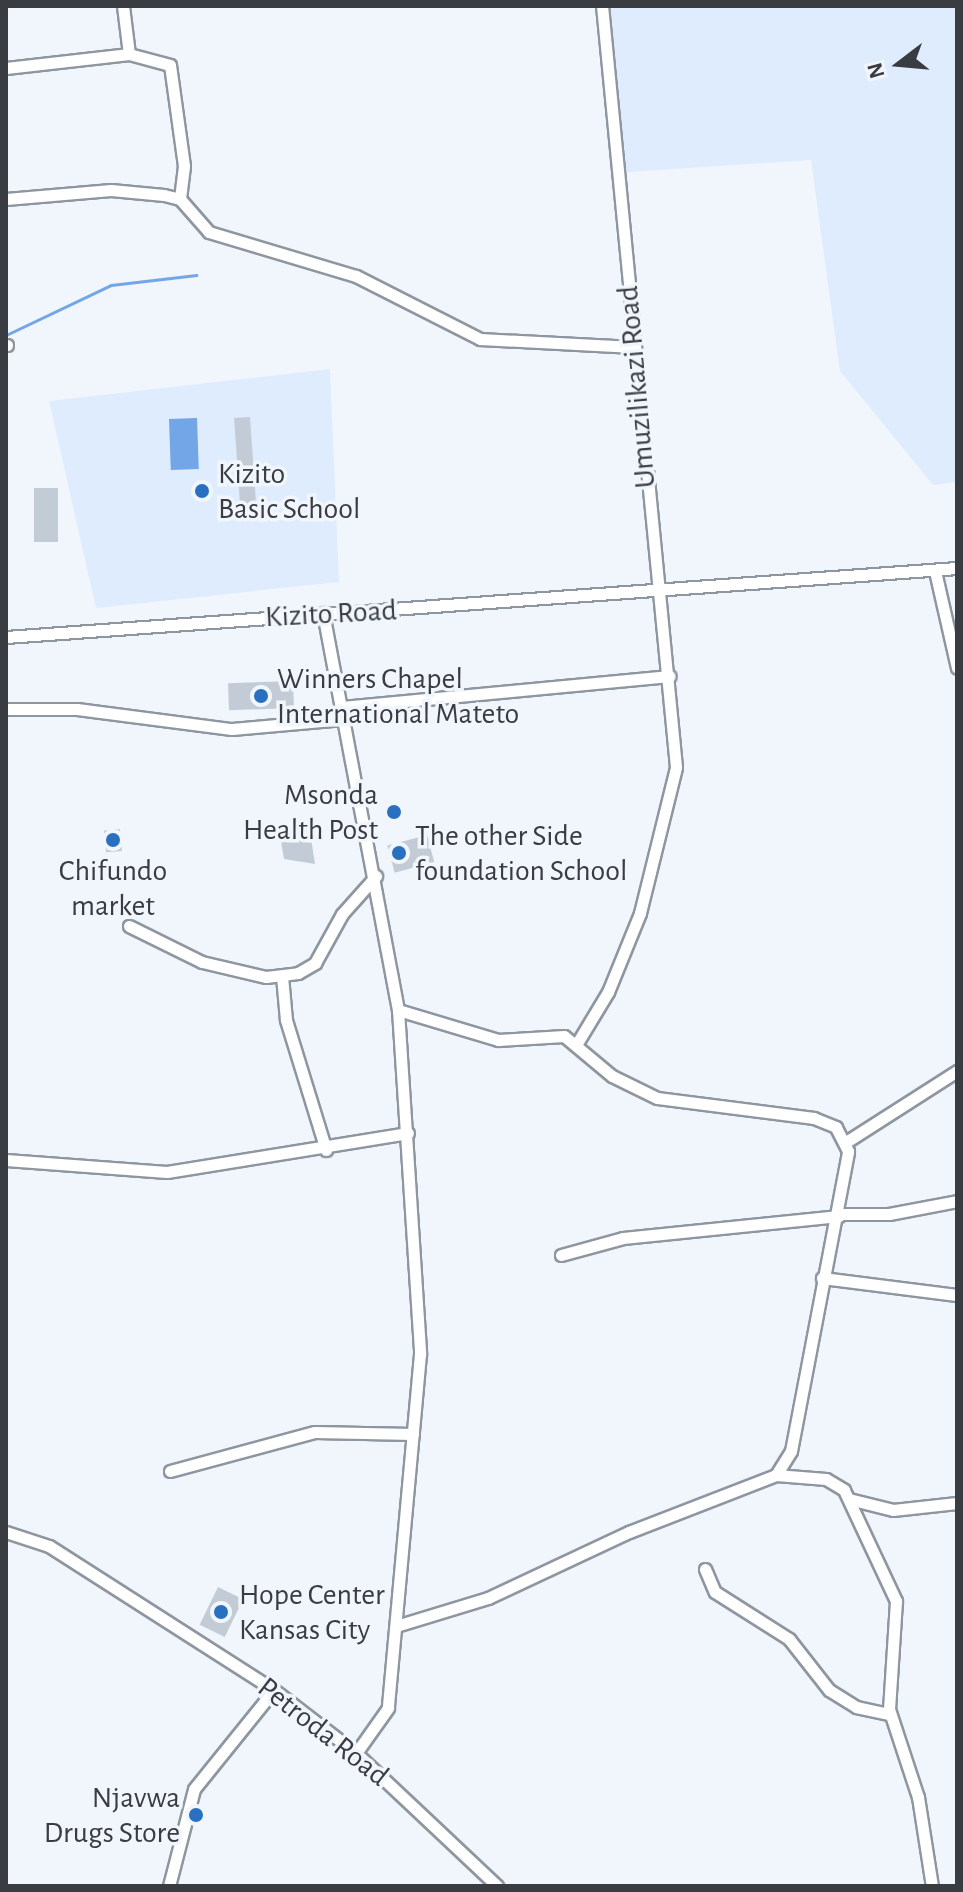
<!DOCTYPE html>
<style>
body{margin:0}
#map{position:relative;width:963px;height:1892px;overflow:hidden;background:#f1f6fd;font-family:"Alegreya Sans",sans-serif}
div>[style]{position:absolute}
.built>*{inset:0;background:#dfecfd}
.water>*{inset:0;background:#72a6e6;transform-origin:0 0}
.stream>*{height:3px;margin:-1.5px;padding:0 1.5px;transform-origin:1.5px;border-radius:1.5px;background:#72a6e6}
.building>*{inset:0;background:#c3ccd6;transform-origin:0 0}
.roads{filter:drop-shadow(2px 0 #8e96a0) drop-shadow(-2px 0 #8e96a0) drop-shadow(0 2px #8e96a0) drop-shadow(0 -2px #8e96a0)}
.street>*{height:11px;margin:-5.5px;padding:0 5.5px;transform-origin:5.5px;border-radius:5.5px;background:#fff}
.dots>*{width:22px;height:22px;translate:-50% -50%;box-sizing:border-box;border:4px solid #f1f6fd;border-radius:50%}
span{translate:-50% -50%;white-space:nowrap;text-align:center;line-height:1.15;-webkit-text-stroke:7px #f1f6fd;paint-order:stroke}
.street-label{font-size:30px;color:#393c41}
.poi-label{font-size:30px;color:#393c41}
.left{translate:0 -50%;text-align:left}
.right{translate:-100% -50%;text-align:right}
.frame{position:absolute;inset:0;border:8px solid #393c41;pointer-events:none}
.north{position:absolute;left:859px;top:24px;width:80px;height:80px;-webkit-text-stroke:6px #f1f6fd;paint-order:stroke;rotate:254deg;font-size:22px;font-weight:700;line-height:32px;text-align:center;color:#393c41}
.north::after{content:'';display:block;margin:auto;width:28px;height:36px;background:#393c41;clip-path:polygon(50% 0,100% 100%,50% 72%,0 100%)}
</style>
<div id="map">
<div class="built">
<div style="clip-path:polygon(598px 6px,957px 6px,957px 482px,933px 485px,840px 371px,811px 160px,614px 173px)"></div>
<div style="clip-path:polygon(330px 369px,339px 582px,96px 608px,49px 401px)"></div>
</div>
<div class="water">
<div style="left:197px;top:418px;width:51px;height:28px;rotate:88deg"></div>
</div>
<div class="stream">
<div style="left:6px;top:335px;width:116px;rotate:-25.5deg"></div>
<div style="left:111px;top:285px;width:86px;rotate:-6.7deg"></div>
</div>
<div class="building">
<div style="left:250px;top:417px;width:102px;height:16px;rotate:86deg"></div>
<div style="left:34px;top:488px;width:24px;height:54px"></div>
<div style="left:293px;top:681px;width:27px;height:65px;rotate:88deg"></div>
<div style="clip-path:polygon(309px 825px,315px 864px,284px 859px,279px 830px)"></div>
<div style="left:120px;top:829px;width:22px;height:16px;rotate:85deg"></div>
<div style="left:427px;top:835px;width:28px;height:41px;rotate:75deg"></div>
<div style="left:218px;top:1587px;width:28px;height:42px;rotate:26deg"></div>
</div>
<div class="roads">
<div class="street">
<div style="left:129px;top:54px;width:42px;rotate:15deg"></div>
<div style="left:170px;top:65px;width:102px;rotate:82.1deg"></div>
<div style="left:184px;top:166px;width:33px;rotate:97deg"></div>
<div style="left:6px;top:68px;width:124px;rotate:-6.5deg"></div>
<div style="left:129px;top:54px;width:48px;rotate:-97.1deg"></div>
<div style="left:6px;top:199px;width:105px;rotate:-4.9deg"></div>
<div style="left:111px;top:190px;width:53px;rotate:5.4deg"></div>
<div style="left:164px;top:195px;width:16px;rotate:14deg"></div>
<div style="left:180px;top:199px;width:44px;rotate:48.7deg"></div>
<div style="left:209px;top:232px;width:153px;rotate:16.7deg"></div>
<div style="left:356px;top:276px;width:139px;rotate:26.9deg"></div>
<div style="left:480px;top:339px;width:154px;rotate:3deg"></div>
<div style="left:6px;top:345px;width:1px"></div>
<div style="left:935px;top:571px;width:99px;rotate:77.2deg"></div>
<div style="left:323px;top:613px;width:404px;rotate:79.3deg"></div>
<div style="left:398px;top:1010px;width:345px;rotate:86.3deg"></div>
<div style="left:420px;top:1354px;width:355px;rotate:95.2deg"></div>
<div style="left:388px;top:1708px;width:55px;rotate:125.4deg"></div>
<div style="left:6px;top:637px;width:953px;rotate:-4.15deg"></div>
<div style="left:342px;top:707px;width:329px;rotate:-5.4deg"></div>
<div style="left:6px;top:709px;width:71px"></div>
<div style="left:77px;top:709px;width:156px;rotate:7.4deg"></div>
<div style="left:232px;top:729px;width:112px;rotate:-5.1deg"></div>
<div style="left:129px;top:926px;width:81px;rotate:26.3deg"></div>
<div style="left:202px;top:962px;width:66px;rotate:13.2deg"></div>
<div style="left:266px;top:977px;width:32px;rotate:-7deg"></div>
<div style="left:298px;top:973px;width:20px;rotate:-30deg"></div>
<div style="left:315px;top:963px;width:56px;rotate:-61.1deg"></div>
<div style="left:342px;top:914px;width:51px;rotate:-48.2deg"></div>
<div style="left:282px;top:976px;width:44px;rotate:84.8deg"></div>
<div style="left:286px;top:1020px;width:136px;rotate:72.9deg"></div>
<div style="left:576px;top:1045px;width:62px;rotate:-58.9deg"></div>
<div style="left:608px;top:992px;width:85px;rotate:-67.9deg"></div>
<div style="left:640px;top:913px;width:150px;rotate:-76.1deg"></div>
<div style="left:676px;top:767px;width:765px;rotate:-95.55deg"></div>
<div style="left:846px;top:1142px;width:132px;rotate:-32.6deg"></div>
<div style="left:6px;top:1160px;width:161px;rotate:4.3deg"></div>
<div style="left:167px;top:1172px;width:244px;rotate:-9.2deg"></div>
<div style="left:839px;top:1214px;width:50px"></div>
<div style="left:889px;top:1214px;width:69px;rotate:-10.8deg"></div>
<div style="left:561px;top:1255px;width:64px;rotate:-15.3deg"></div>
<div style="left:623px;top:1238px;width:217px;rotate:-5.8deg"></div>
<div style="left:822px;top:1278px;width:136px;rotate:7.2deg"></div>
<div style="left:170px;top:1471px;width:150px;rotate:-15.1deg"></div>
<div style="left:315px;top:1432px;width:98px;rotate:1.2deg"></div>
<div style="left:776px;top:1475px;width:50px;rotate:4.6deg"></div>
<div style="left:826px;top:1479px;width:21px;rotate:31deg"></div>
<div style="left:844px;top:1490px;width:123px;rotate:64.9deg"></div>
<div style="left:896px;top:1601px;width:108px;rotate:93.7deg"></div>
<div style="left:889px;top:1709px;width:93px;rotate:71.8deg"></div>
<div style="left:918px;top:1797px;width:90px;rotate:81.1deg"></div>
<div style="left:849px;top:1499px;width:45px;rotate:14deg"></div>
<div style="left:893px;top:1510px;width:64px;rotate:-6.2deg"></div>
<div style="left:6px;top:1532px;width:45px;rotate:18deg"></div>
<div style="left:49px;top:1546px;width:267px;rotate:32.6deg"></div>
<div style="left:274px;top:1690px;width:103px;rotate:37.5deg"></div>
<div style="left:356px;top:1753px;width:194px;rotate:43.3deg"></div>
<div style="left:705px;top:1569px;width:25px;rotate:67deg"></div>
<div style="left:715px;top:1592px;width:88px;rotate:32.4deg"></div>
<div style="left:789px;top:1639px;width:65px;rotate:51.9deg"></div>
<div style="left:829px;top:1690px;width:32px;rotate:32deg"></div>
<div style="left:856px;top:1707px;width:35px;rotate:12deg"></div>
<div style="left:396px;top:1626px;width:96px;rotate:-16.9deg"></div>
<div style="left:488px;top:1598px;width:156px;rotate:-25.1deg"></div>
<div style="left:629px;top:1532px;width:158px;rotate:-21.2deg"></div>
<div style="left:776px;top:1475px;width:28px;rotate:-58deg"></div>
<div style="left:791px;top:1451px;width:305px;rotate:-79.2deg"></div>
<div style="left:848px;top:1151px;width:27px;rotate:-117deg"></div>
<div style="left:836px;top:1127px;width:24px;rotate:-158deg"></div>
<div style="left:814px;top:1118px;width:158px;rotate:-172.7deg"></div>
<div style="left:657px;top:1098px;width:50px;rotate:-153.9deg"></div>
<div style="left:612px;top:1076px;width:62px;rotate:-140.2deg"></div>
<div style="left:564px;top:1036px;width:66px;rotate:176.5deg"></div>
<div style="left:498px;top:1040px;width:104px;rotate:-163.3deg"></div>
<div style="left:169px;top:1886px;width:100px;rotate:-75.5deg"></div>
<div style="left:194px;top:1789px;width:127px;rotate:-51.1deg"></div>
</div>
</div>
<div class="dots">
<div style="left:202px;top:491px;background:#2970c1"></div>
<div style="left:261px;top:696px;background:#2970c1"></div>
<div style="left:394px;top:812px;background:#2970c1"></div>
<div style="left:113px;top:840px;background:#2970c1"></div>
<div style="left:399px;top:853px;background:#2970c1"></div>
<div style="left:221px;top:1612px;background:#2970c1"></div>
<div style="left:196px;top:1815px;background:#2970c1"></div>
</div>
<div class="street-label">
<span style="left:637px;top:387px;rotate:-95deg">Umuzilikazi Road</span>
<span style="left:331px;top:614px;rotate:-3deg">Kizito Road</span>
<span style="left:323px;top:1732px;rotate:38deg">Petroda Road</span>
</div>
<div class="poi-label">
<span class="left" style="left:218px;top:491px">Kizito<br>Basic School</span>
<span class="left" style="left:277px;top:696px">Winners Chapel<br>International Mateto</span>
<span class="right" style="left:378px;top:812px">Msonda<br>Health Post</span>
<span class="left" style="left:415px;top:853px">The other Side<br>foundation School</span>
<span style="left:113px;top:888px">Chifundo<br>market</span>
<span class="left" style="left:239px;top:1612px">Hope Center<br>Kansas City</span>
<span class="right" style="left:180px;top:1815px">Njavwa<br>Drugs Store</span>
</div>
<div class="frame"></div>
<div class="north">N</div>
</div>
